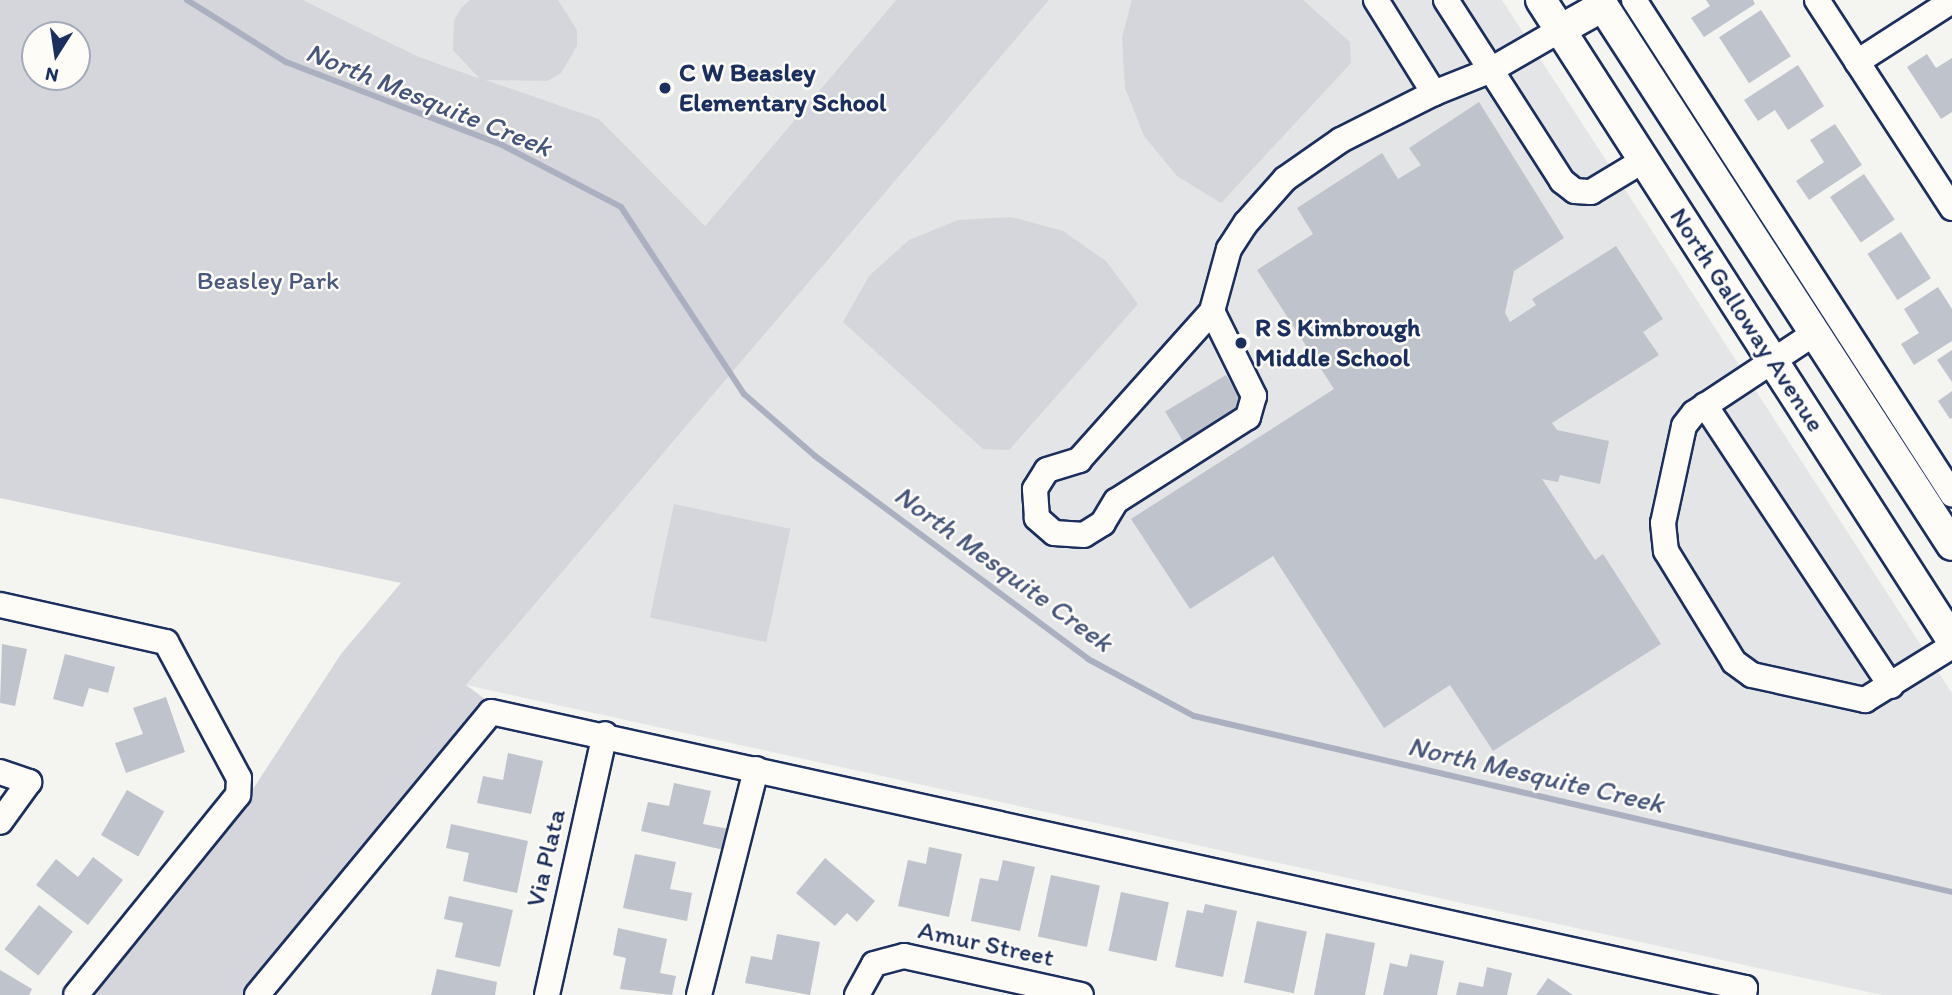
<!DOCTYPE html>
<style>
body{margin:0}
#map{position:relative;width:1952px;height:995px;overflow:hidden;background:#f4f4f1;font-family:Itim,sans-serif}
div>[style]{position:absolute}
.built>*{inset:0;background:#e4e5e6}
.green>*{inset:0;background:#d4d6db;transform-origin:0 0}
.stream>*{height:6px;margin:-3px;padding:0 3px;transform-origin:3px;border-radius:3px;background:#aab0bf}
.building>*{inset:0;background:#bfc3cc;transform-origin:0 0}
.roads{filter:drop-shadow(2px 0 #1b2f5e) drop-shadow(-2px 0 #1b2f5e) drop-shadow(0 2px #1b2f5e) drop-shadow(0 -2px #1b2f5e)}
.minor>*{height:24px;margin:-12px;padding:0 12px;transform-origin:12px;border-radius:12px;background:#fdfcf7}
.major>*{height:30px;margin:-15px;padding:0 15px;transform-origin:15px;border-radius:15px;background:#fdfcf7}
.dots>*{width:19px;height:19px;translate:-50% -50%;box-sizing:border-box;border:4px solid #fdfcf7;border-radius:50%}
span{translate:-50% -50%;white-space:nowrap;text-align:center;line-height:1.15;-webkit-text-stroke:5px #fdfcf7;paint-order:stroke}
.poi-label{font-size:26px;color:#1b2f5e;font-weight:700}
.left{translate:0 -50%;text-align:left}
.park-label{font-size:26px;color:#49597d}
.street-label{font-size:26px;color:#1b2f5e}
.water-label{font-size:28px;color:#46567b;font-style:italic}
.north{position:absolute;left:21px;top:21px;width:70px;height:70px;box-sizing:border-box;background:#fdfcf7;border:2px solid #a3aaba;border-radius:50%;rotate:192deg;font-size:19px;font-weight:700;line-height:28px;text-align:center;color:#1b2f5e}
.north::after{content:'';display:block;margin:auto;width:24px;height:32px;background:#1b2f5e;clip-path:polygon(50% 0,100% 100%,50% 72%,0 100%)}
</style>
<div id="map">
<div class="built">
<div style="clip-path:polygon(303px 0,896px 0,705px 226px,599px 119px,417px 56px)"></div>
<div style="clip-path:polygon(1049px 0,1502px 0,1952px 693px,1952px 995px,1882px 995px,466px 685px)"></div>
</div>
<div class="green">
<div style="clip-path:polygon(evenodd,0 0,303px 0,417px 56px,479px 78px,453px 50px,454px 21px,461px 8px,470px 0,558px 0,577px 30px,577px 46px,561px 73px,547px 81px,486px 80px,599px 119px,705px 226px,896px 0,1049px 0,466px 685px,489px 702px,245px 995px,85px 995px,251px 792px,341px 654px,401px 583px,0 498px,0 0,35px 35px,77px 35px,77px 77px,35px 77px,35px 35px)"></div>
<div style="clip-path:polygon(1132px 0,1303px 0,1350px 42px,1351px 63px,1221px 203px,1177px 176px,1144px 136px,1125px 88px,1122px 37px)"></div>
<div style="clip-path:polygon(1011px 217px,1063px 231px,1106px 261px,1138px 304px,1009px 450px,983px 449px,843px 322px,869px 276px,909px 240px,958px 220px)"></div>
<div style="left:674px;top:504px;width:119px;height:116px;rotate:12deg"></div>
</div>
<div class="stream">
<div style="left:187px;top:0;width:117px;rotate:32.1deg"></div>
<div style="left:286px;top:62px;width:231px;rotate:21deg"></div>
<div style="left:502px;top:145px;width:134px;rotate:27.5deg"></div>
<div style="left:621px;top:207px;width:224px;rotate:56.7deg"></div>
<div style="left:744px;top:394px;width:94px;rotate:41.1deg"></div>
<div style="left:815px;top:456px;width:340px;rotate:36.6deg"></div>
<div style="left:1088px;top:659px;width:120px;rotate:28.3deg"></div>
<div style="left:1194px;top:716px;width:778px;rotate:13.07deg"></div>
</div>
<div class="building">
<div style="clip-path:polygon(1706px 0,1753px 0,1755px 4px,1704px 37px,1691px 18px,1710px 6px)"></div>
<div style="left:1761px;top:10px;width:55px;height:50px;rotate:57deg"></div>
<div style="clip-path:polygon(1927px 54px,1936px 68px,1952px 58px,1952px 112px,1941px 119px,1907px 67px)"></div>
<div style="clip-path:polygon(1798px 65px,1824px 106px,1788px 130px,1775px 110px,1758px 121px,1744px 100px)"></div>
<div style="clip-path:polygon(1479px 102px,1564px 238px,1514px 271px,1505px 313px,1510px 322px,1536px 305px,1532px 299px,1616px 246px,1663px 319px,1643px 332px,1659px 355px,1552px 423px,1557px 430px,1609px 441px,1600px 484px,1560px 475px,1558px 482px,1542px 479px,1595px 560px,1603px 554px,1661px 644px,1493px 751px,1450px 685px,1384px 728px,1273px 556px,1190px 609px,1131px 519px,1334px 389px,1257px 270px,1313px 234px,1297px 208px,1382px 153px,1398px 179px,1421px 165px,1409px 148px)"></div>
<div style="clip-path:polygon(1835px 124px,1862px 165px,1809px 200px,1796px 181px,1824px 162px,1810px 140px)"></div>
<div style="left:1864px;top:174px;width:55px;height:41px;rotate:56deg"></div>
<div style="left:1901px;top:232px;width:55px;height:40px;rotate:57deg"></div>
<div style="clip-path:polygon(1938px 287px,1952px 309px,1952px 341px,1914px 365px,1901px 344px,1919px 333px,1904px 309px)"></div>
<div style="clip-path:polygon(1952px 350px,1952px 382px,1937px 360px)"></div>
<div style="left:1226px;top:375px;width:35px;height:71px;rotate:59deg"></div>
<div style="clip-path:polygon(1952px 391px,1952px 418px,1950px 419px,1938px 401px)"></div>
<div style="clip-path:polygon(2px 644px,27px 649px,15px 706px,0 703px)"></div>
<div style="clip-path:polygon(65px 654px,115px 667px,108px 693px,89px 688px,83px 707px,53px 699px)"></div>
<div style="clip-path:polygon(166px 697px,185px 752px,126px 773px,115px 743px,143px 734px,133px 708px)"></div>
<div style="clip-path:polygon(508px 753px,543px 761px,531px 814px,477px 803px,483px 776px,503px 780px)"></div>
<div style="clip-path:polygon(674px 783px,711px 791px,703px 824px,729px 829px,724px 850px,641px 831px,648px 802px,669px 806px)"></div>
<div style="left:127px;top:790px;width:43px;height:52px;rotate:30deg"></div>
<div style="clip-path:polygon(451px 824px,528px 841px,517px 893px,463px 881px,469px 853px,446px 848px)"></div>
<div style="clip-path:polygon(929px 847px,962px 854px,949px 917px,898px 906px,908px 860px,926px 864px)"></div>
<div style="clip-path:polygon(635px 854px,676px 862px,670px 889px,692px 893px,687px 921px,623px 908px)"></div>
<div style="clip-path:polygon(93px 857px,123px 880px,88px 925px,36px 885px,56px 859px,78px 877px)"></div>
<div style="clip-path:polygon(825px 858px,875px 901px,857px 922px,847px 913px,835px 926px,796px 893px)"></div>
<div style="clip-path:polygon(1003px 860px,1035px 867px,1020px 931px,971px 921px,980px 878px,998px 881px)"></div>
<div style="left:1051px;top:875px;width:50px;height:63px;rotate:12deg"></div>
<div style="left:1121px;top:892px;width:49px;height:60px;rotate:12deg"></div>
<div style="clip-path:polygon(449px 896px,513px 910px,500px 967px,455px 957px,463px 923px,444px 919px)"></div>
<div style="clip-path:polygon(1205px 904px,1237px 911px,1223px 977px,1175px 967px,1187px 910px,1203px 913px)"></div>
<div style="left:39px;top:905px;width:43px;height:56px;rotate:38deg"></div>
<div style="left:1257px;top:921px;width:51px;height:63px;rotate:12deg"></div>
<div style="clip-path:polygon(618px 928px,667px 939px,660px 973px,676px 976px,672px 995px,620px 989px,626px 958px,613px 955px)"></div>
<div style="clip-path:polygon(1326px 933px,1375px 943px,1365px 995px,1314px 995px)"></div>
<div style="clip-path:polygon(777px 934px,820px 942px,810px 995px,745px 983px,751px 956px,772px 960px)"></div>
<div style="clip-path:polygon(1410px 954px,1444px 961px,1437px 995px,1383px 995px,1390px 963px,1407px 967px)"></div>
<div style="clip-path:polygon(1487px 967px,1512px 973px,1507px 995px,1456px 995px,1459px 982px,1483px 987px)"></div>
<div style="clip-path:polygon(437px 969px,497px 982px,495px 995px,431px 995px)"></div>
<div style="clip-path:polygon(0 970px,32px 989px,29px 995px,0 995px)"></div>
<div style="clip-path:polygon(1548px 978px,1573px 995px,1536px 995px)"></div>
</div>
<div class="roads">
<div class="minor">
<div style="left:1376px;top:0;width:110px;rotate:58.1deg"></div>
<div style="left:1434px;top:93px;width:59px;rotate:-21.8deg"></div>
<div style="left:1489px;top:71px;width:82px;rotate:-30deg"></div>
<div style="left:1446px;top:0;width:215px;rotate:57.3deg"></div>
<div style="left:1562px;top:181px;width:16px;rotate:38deg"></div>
<div style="left:1575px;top:191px;width:16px;rotate:4deg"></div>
<div style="left:1591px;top:192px;width:62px;rotate:-31.1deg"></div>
<div style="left:1634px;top:0;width:588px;rotate:57.23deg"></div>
<div style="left:1817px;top:0;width:248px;rotate:57deg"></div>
<div style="left:1857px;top:62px;width:113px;rotate:-32.7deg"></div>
<div style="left:1212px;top:311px;width:95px;rotate:63.7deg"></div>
<div style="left:1254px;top:396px;width:22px;rotate:106deg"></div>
<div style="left:1248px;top:417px;width:156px;rotate:147.5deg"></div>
<div style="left:1116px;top:501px;width:26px;rotate:121deg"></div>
<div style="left:1103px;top:523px;width:22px;rotate:148deg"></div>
<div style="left:1084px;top:535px;width:30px;rotate:-176deg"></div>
<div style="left:1054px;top:533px;width:23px;rotate:-139deg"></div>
<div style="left:1037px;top:518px;width:29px;rotate:-94deg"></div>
<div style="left:1035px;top:489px;width:22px;rotate:-58deg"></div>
<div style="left:1047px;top:470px;width:34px;rotate:-17deg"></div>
<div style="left:1079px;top:460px;width:200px;rotate:-48.2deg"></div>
<div style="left:1212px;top:311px;width:64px;rotate:-74.7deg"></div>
<div style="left:1229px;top:249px;width:31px;rotate:-57deg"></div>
<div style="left:1246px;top:223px;width:59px;rotate:-48.4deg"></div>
<div style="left:1285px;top:179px;width:68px;rotate:-34.9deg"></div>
<div style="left:1341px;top:140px;width:104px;rotate:-26.8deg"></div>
<div style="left:1815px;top:333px;width:145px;rotate:146.5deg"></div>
<div style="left:1694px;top:413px;width:16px;rotate:128deg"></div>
<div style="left:1684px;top:426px;width:99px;rotate:102.2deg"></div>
<div style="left:1663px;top:523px;width:28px;rotate:84deg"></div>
<div style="left:1666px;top:551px;width:130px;rotate:58.5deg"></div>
<div style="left:1734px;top:662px;width:22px;rotate:36deg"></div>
<div style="left:1752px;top:675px;width:116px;rotate:12.5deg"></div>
<div style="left:1865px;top:700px;width:102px;rotate:-31.8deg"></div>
<div style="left:1705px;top:405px;width:337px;rotate:56.5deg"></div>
<div style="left:0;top:605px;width:170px;rotate:12.6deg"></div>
<div style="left:166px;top:642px;width:154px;rotate:61.8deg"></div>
<div style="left:239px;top:778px;width:17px;rotate:93deg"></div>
<div style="left:238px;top:795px;width:257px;rotate:129deg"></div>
<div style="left:0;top:772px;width:31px;rotate:19deg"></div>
<div style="left:29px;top:782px;width:49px;rotate:125.9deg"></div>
<div style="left:257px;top:995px;width:367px;rotate:-50.4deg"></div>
<div style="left:491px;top:712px;width:1284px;rotate:12.41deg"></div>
<div style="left:1745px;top:988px;width:7px;rotate:98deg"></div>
<div style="left:547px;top:995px;width:267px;rotate:-77.5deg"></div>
<div style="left:699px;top:995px;width:233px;rotate:-75.8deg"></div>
<div style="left:857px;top:995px;width:35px;rotate:-61deg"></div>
<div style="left:874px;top:964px;width:31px;rotate:-15deg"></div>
<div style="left:904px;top:956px;width:181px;rotate:12.4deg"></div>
</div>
<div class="major">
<div style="left:1541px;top:0;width:761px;rotate:57.29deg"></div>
<div style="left:1599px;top:0;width:649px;rotate:57.07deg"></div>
<div style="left:1560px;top:30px;width:49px;rotate:-29.2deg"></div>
</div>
</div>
<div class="dots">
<div style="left:665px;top:88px;background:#1b2f5e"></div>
<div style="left:1241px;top:343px;background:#1b2f5e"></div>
</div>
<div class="poi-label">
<span class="left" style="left:679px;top:88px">C W Beasley<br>Elementary School</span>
<span class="left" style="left:1255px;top:343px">R S Kimbrough<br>Middle School</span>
</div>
<div class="park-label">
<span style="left:268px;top:281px">Beasley Park</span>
</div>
<div class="street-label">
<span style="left:1747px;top:320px;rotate:57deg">North Galloway Avenue</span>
<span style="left:546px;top:858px;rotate:-77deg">Via Plata</span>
<span style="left:986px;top:944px;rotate:12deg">Amur Street</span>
</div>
<div class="water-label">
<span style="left:429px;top:99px;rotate:22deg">North Mesquite Creek</span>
<span style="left:1004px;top:568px;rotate:36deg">North Mesquite Creek</span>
<span style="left:1536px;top:774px;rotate:13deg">North Mesquite Creek</span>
</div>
<div class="north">N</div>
</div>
